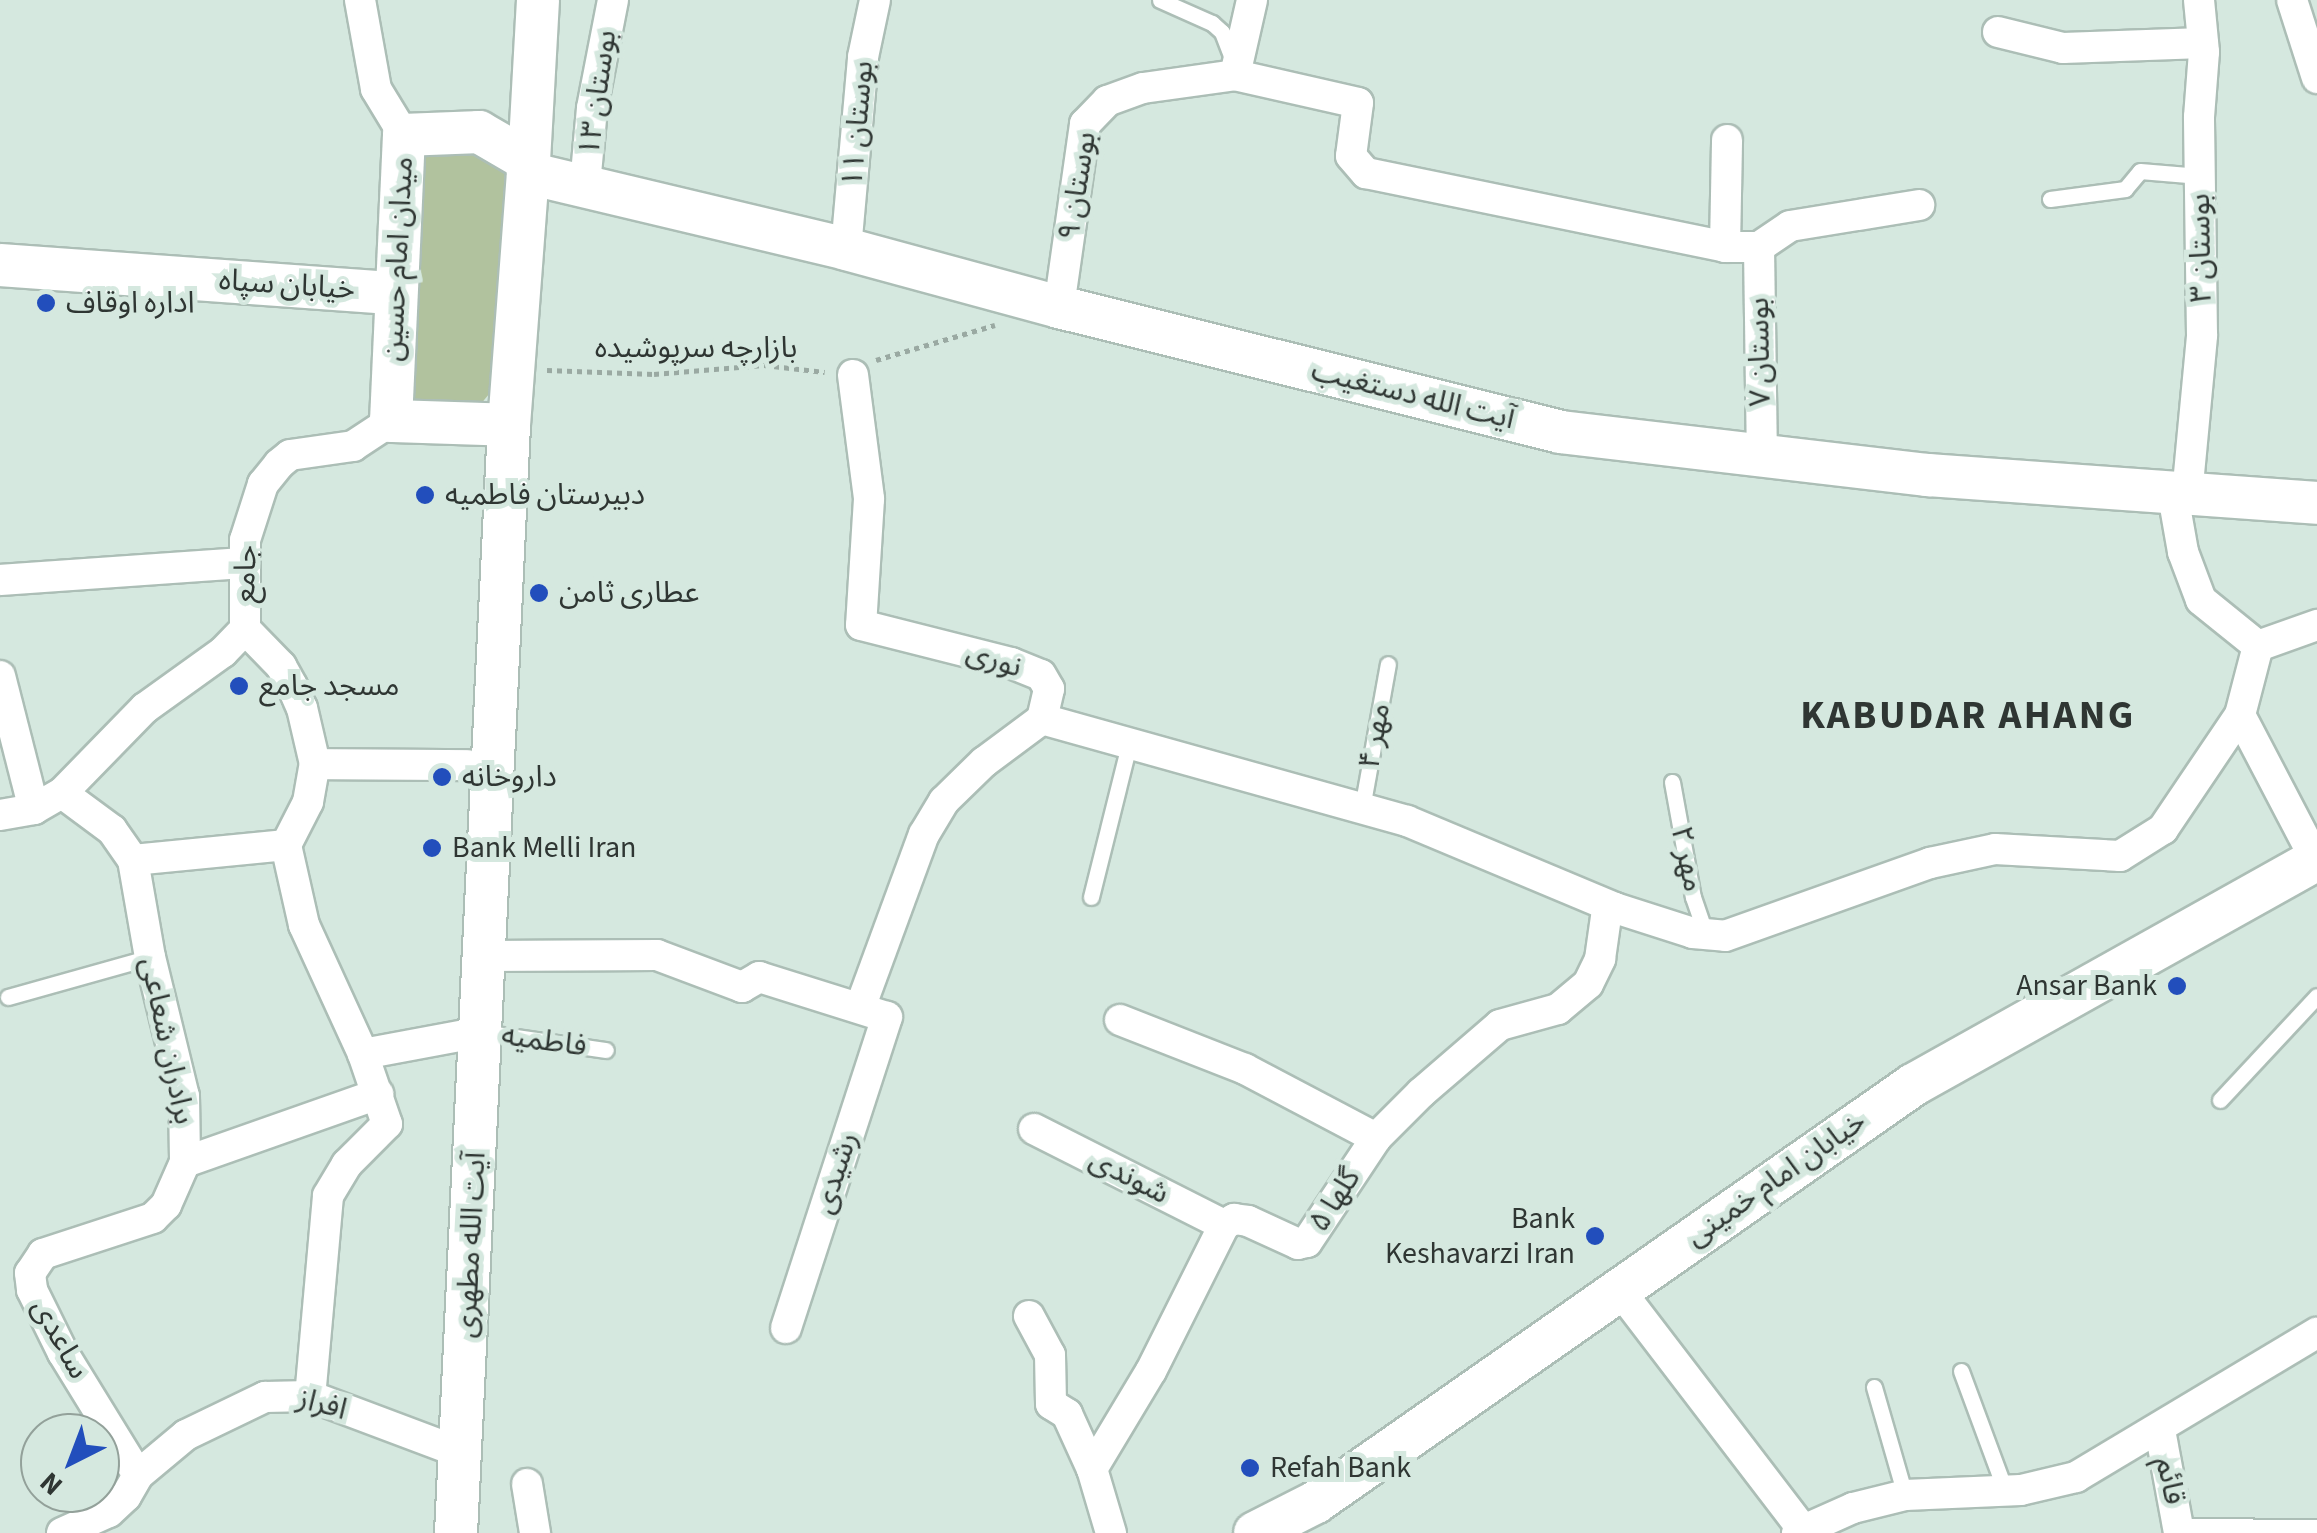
<!DOCTYPE html>
<meta charset="utf-8">
<style>
body{margin:0}
#map{position:relative;width:2317px;height:1533px;overflow:hidden;background:#d5e8df;font-family:"Source Sans 3","Noto Sans Arabic",sans-serif}
div>[style]{position:absolute}
.green>*{inset:0;background:#b1c29e}
.path>*{height:5px;margin-top:-2.5px;transform-origin:0;background:repeating-linear-gradient(90deg,#9aa9a2 0 5px,transparent 0 10px)}
.roads{filter:drop-shadow(2px 0 #acbeb6) drop-shadow(-2px 0 #acbeb6) drop-shadow(0 2px #acbeb6) drop-shadow(0 -2px #acbeb6)}
.lane>*{height:15px;margin:-7.5px;padding:0 7.5px;transform-origin:7.5px;border-radius:7.5px;background:#fff}
.street>*{height:30px;margin:-15px;padding:0 15px;transform-origin:15px;border-radius:15px;background:#fff}
.secondary>*{height:42px;margin:-21px;padding:0 21px;transform-origin:21px;border-radius:21px;background:#fff}
.dots>*{width:28px;height:28px;translate:-50% -50%;box-sizing:border-box;border:5px solid #d5e8df;border-radius:50%}
span{translate:-50% -50%;white-space:nowrap;text-align:center;line-height:1.15;-webkit-text-stroke:10px #d5e8df;paint-order:stroke}
.street-label{font-size:30px;color:#2f3633}
.poi-label{font-size:30px;color:#2f3633}
.left{translate:0 -50%;text-align:left}
.right{translate:-100% -50%;text-align:right}
.district-label{font-size:40px;color:#2f3633;font-weight:700;letter-spacing:2.5px}
.north{position:absolute;left:20px;top:1413px;width:100px;height:100px;box-sizing:border-box;background:#d5e8df;border:2px solid #93a19a;border-radius:50%;rotate:222deg;font-size:28px;font-weight:700;line-height:40px;text-align:center;color:#2f3633}
.north::after{content:'';display:block;margin:auto;width:35px;height:45px;background:#224ebc;clip-path:polygon(50% 0,100% 100%,50% 72%,0 100%)}
</style>
<div id="map">
<div class="green">
<div style="clip-path:polygon(487px 151px,505px 174px,490px 393px,479px 406px,412px 403px,423px 157px,426px 152px)"></div>
</div>
<div class="path">
<div style="left:876px;top:360px;width:124px;rotate:-16.4deg"></div>
<div style="left:547px;top:370px;width:107px;rotate:2.1deg"></div>
<div style="left:654px;top:374px;width:110px;rotate:-4.7deg"></div>
<div style="left:764px;top:365px;width:61px;rotate:6.5deg"></div>
</div>
<div class="roads">
<div class="lane">
<div style="left:1160px;top:0;width:57px;rotate:23.9deg"></div>
<div style="left:1212px;top:23px;width:13px;rotate:42deg"></div>
<div style="left:1222px;top:32px;width:30px;rotate:69deg"></div>
<div style="left:2050px;top:199px;width:76px;rotate:-7.6deg"></div>
<div style="left:2125px;top:189px;width:23px;rotate:-50deg"></div>
<div style="left:2140px;top:171px;width:60px;rotate:4.8deg"></div>
<div style="left:1672px;top:782px;width:117px;rotate:79.7deg"></div>
<div style="left:1693px;top:897px;width:40px;rotate:71.1deg"></div>
<div style="left:1362px;top:808px;width:146px;rotate:-79.8deg"></div>
<div style="left:1091px;top:897px;width:157px;rotate:-76deg"></div>
<div style="left:8px;top:997px;width:148px;rotate:-15.7deg"></div>
<div style="left:482px;top:1032px;width:125px;rotate:8.3deg"></div>
<div style="left:2220px;top:1100px;width:142px;rotate:-47deg"></div>
<div style="left:1961px;top:1371px;width:127px;rotate:69.7deg"></div>
<div style="left:1874px;top:1387px;width:112px;rotate:74deg"></div>
<div style="left:2179px;top:1526px;width:138px;rotate:0.4deg"></div>
</div>
<div class="street">
<div style="left:360px;top:0;width:90px;rotate:79.8deg"></div>
<div style="left:376px;top:89px;width:54px;rotate:58.7deg"></div>
<div style="left:2292px;top:0;width:82px;rotate:72.2deg"></div>
<div style="left:1998px;top:32px;width:67px;rotate:13.8deg"></div>
<div style="left:2063px;top:48px;width:140px;rotate:-2deg"></div>
<div style="left:1235px;top:75px;width:126px;rotate:12.8deg"></div>
<div style="left:1358px;top:103px;width:53px;rotate:97.5deg"></div>
<div style="left:1351px;top:156px;width:23px;rotate:49deg"></div>
<div style="left:1366px;top:173px;width:367px;rotate:11.6deg"></div>
<div style="left:1725px;top:247px;width:34px"></div>
<div style="left:1759px;top:247px;width:37px;rotate:-34deg"></div>
<div style="left:1790px;top:226px;width:131px;rotate:-9.2deg"></div>
<div style="left:585px;top:185px;width:77px;rotate:-84.8deg"></div>
<div style="left:592px;top:108px;width:110px;rotate:-79deg"></div>
<div style="left:1725px;top:247px;width:107px;rotate:-88.9deg"></div>
<div style="left:1759px;top:247px;width:211px;rotate:89.2deg"></div>
<div style="left:846px;top:249px;width:193px;rotate:-84.9deg"></div>
<div style="left:863px;top:57px;width:58px;rotate:-78.1deg"></div>
<div style="left:1059px;top:307px;width:185px;rotate:-81.9deg"></div>
<div style="left:1085px;top:124px;width:32px;rotate:-46deg"></div>
<div style="left:1107px;top:101px;width:38px;rotate:-20deg"></div>
<div style="left:1143px;top:88px;width:93px;rotate:-8deg"></div>
<div style="left:1235px;top:75px;width:77px;rotate:-77.2deg"></div>
<div style="left:853px;top:375px;width:125px;rotate:82.6deg"></div>
<div style="left:869px;top:499px;width:126px;rotate:93.6deg"></div>
<div style="left:861px;top:625px;width:155px;rotate:14.2deg"></div>
<div style="left:1011px;top:663px;width:32px;rotate:22deg"></div>
<div style="left:1041px;top:675px;width:16px;rotate:60deg"></div>
<div style="left:1049px;top:689px;width:31px;rotate:103deg"></div>
<div style="left:1042px;top:719px;width:72px;rotate:143.4deg"></div>
<div style="left:984px;top:762px;width:56px;rotate:135.7deg"></div>
<div style="left:944px;top:801px;width:39px;rotate:121deg"></div>
<div style="left:924px;top:834px;width:185px;rotate:110.2deg"></div>
<div style="left:2173px;top:495px;width:58px;rotate:80deg"></div>
<div style="left:2183px;top:552px;width:51px;rotate:69.4deg"></div>
<div style="left:2201px;top:600px;width:73px;rotate:38.9deg"></div>
<div style="left:2187px;top:495px;width:161px;rotate:-84.6deg"></div>
<div style="left:2202px;top:335px;width:218px;rotate:-90.8deg"></div>
<div style="left:2199px;top:117px;width:65px;rotate:-85.6deg"></div>
<div style="left:2204px;top:52px;width:52px;rotate:-95.5deg"></div>
<div style="left:0;top:580px;width:243px;rotate:-4deg"></div>
<div style="left:245px;top:629px;width:52px;rotate:45.8deg"></div>
<div style="left:281px;top:666px;width:23px;rotate:61deg"></div>
<div style="left:292px;top:686px;width:24px;rotate:66deg"></div>
<div style="left:302px;top:708px;width:57px;rotate:76.9deg"></div>
<div style="left:315px;top:764px;width:152px;rotate:0.4deg"></div>
<div style="left:0;top:676px;width:137px;rotate:75.7deg"></div>
<div style="left:2240px;top:715px;width:71px;rotate:-75.4deg"></div>
<div style="left:2258px;top:646px;width:63px;rotate:-19.6deg"></div>
<div style="left:1042px;top:719px;width:379px;rotate:15.6deg"></div>
<div style="left:1407px;top:821px;width:225px;rotate:22.7deg"></div>
<div style="left:1615px;top:908px;width:82px;rotate:17.8deg"></div>
<div style="left:1693px;top:933px;width:32px;rotate:5deg"></div>
<div style="left:1725px;top:936px;width:218px;rotate:-19.6deg"></div>
<div style="left:1930px;top:863px;width:66px;rotate:-12.2deg"></div>
<div style="left:1995px;top:849px;width:125px;rotate:3.2deg"></div>
<div style="left:2120px;top:856px;width:51px;rotate:-32.1deg"></div>
<div style="left:2163px;top:829px;width:138px;rotate:-56deg"></div>
<div style="left:2240px;top:715px;width:166px;rotate:62.4deg"></div>
<div style="left:62px;top:793px;width:62px;rotate:36.5deg"></div>
<div style="left:112px;top:830px;width:37px;rotate:55deg"></div>
<div style="left:133px;top:860px;width:154px;rotate:-5.6deg"></div>
<div style="left:286px;top:845px;width:48px;rotate:-62.9deg"></div>
<div style="left:308px;top:802px;width:39px;rotate:-80deg"></div>
<div style="left:0;top:815px;width:35px;rotate:-10deg"></div>
<div style="left:34px;top:809px;width:32px;rotate:-30deg"></div>
<div style="left:62px;top:793px;width:119px;rotate:-45.7deg"></div>
<div style="left:145px;top:708px;width:96px;rotate:-35.7deg"></div>
<div style="left:223px;top:652px;width:32px;rotate:-46deg"></div>
<div style="left:245px;top:629px;width:89px;rotate:-90deg"></div>
<div style="left:245px;top:540px;width:59px;rotate:-72.2deg"></div>
<div style="left:263px;top:484px;width:26px;rotate:-51deg"></div>
<div style="left:279px;top:464px;width:14px;rotate:-39deg"></div>
<div style="left:290px;top:455px;width:64px;rotate:-8.1deg"></div>
<div style="left:353px;top:446px;width:45px;rotate:-33.3deg"></div>
<div style="left:286px;top:845px;width:82px;rotate:77.3deg"></div>
<div style="left:304px;top:925px;width:142px;rotate:65.4deg"></div>
<div style="left:363px;top:1054px;width:74px;rotate:71.1deg"></div>
<div style="left:387px;top:1124px;width:57px;rotate:135deg"></div>
<div style="left:347px;top:1164px;width:37px;rotate:121deg"></div>
<div style="left:328px;top:1196px;width:201px;rotate:95.1deg"></div>
<div style="left:133px;top:860px;width:98px;rotate:80.1deg"></div>
<div style="left:150px;top:957px;width:143px;rotate:76.3deg"></div>
<div style="left:184px;top:1096px;width:66px;rotate:89.1deg"></div>
<div style="left:185px;top:1162px;width:47px;rotate:113.8deg"></div>
<div style="left:166px;top:1205px;width:18px;rotate:135deg"></div>
<div style="left:153px;top:1218px;width:116px;rotate:161.9deg"></div>
<div style="left:43px;top:1254px;width:23px;rotate:124deg"></div>
<div style="left:30px;top:1273px;width:17px;rotate:83deg"></div>
<div style="left:32px;top:1290px;width:70px;rotate:63.8deg"></div>
<div style="left:63px;top:1353px;width:143px;rotate:58.4deg"></div>
<div style="left:486px;top:956px;width:171px;rotate:-0.3deg"></div>
<div style="left:657px;top:955px;width:91px;rotate:20.6deg"></div>
<div style="left:742px;top:987px;width:20px;rotate:-30deg"></div>
<div style="left:759px;top:977px;width:134px;rotate:17.4deg"></div>
<div style="left:887px;top:1017px;width:327px;rotate:108deg"></div>
<div style="left:1120px;top:1020px;width:134px;rotate:21.4deg"></div>
<div style="left:1245px;top:1069px;width:148px;rotate:27.8deg"></div>
<div style="left:363px;top:1054px;width:120px;rotate:-10.6deg"></div>
<div style="left:1034px;top:1129px;width:213px;rotate:26.8deg"></div>
<div style="left:185px;top:1162px;width:205px;rotate:-19.4deg"></div>
<div style="left:1618px;top:1288px;width:303px;rotate:52.6deg"></div>
<div style="left:1029px;top:1316px;width:44px;rotate:61.7deg"></div>
<div style="left:1050px;top:1355px;width:49px;rotate:88.8deg"></div>
<div style="left:1051px;top:1404px;width:19px;rotate:32deg"></div>
<div style="left:1067px;top:1414px;width:60px;rotate:65.6deg"></div>
<div style="left:2160px;top:1430px;width:105px;rotate:79.5deg"></div>
<div style="left:527px;top:1484px;width:50px;rotate:80.7deg"></div>
<div style="left:62px;top:1533px;width:51px;rotate:-24.1deg"></div>
<div style="left:109px;top:1512px;width:23px;rotate:-43deg"></div>
<div style="left:126px;top:1496px;width:24px;rotate:-60deg"></div>
<div style="left:138px;top:1475px;width:62px;rotate:-39.8deg"></div>
<div style="left:186px;top:1435px;width:88px;rotate:-25.7deg"></div>
<div style="left:265px;top:1397px;width:45px;rotate:-1.3deg"></div>
<div style="left:310px;top:1396px;width:162px;rotate:20.6deg"></div>
<div style="left:1111px;top:1533px;width:67px;rotate:-106.5deg"></div>
<div style="left:1092px;top:1469px;width:114px;rotate:-59deg"></div>
<div style="left:1151px;top:1371px;width:163px;rotate:-63.4deg"></div>
<div style="left:1224px;top:1225px;width:12px;rotate:-31deg"></div>
<div style="left:1234px;top:1219px;width:14px;rotate:8deg"></div>
<div style="left:1248px;top:1221px;width:55px;rotate:24.7deg"></div>
<div style="left:1298px;top:1244px;width:9px;rotate:-13deg"></div>
<div style="left:1307px;top:1242px;width:125px;rotate:-56.4deg"></div>
<div style="left:1376px;top:1138px;width:64px;rotate:-45deg"></div>
<div style="left:1421px;top:1093px;width:104px;rotate:-40.7deg"></div>
<div style="left:1500px;top:1025px;width:60px;rotate:-15.4deg"></div>
<div style="left:1558px;top:1009px;width:39px;rotate:-40deg"></div>
<div style="left:1588px;top:984px;width:28px;rotate:-64deg"></div>
<div style="left:1600px;top:959px;width:49px;rotate:-81.9deg"></div>
<div style="left:1607px;top:910px;width:8px;rotate:-14deg"></div>
<div style="left:1797px;top:1533px;width:61px;rotate:-24.1deg"></div>
<div style="left:1853px;top:1508px;width:54px;rotate:-14deg"></div>
<div style="left:1905px;top:1495px;width:116px;rotate:-2.5deg"></div>
<div style="left:2021px;top:1490px;width:57px;rotate:-13.3deg"></div>
<div style="left:2076px;top:1477px;width:281px;rotate:-30.9deg"></div>
</div>
<div class="secondary">
<div style="left:529px;top:161px;width:161px;rotate:-86.8deg"></div>
<div style="left:528px;top:173px;width:327px;rotate:13.4deg"></div>
<div style="left:846px;top:249px;width:221px;rotate:15.2deg"></div>
<div style="left:1059px;top:307px;width:517px;rotate:13.98deg"></div>
<div style="left:1561px;top:432px;width:370px;rotate:6.7deg"></div>
<div style="left:1928px;top:475px;width:390px;rotate:4.1deg"></div>
<div style="left:0;top:265px;width:395px;rotate:4.1deg"></div>
<div style="left:456px;top:1533px;width:1109px;rotate:-87.26deg"></div>
<div style="left:509px;top:425px;width:265px;rotate:-85.7deg"></div>
<div style="left:529px;top:161px;width:58px;rotate:-149.9deg"></div>
<div style="left:479px;top:132px;width:75px;rotate:177.7deg"></div>
<div style="left:404px;top:135px;width:286px;rotate:92.6deg"></div>
<div style="left:391px;top:421px;width:118px;rotate:1.9deg"></div>
<div style="left:1255px;top:1533px;width:68px;rotate:-26.9deg"></div>
<div style="left:1316px;top:1502px;width:728px;rotate:-34.93deg"></div>
<div style="left:1913px;top:1085px;width:463px;rotate:-29.2deg"></div>
</div>
</div>
<div class="dots">
<div style="left:46px;top:303px;background:#224ebc"></div>
<div style="left:425px;top:495px;background:#224ebc"></div>
<div style="left:539px;top:593px;background:#224ebc"></div>
<div style="left:239px;top:686px;background:#224ebc"></div>
<div style="left:442px;top:777px;background:#224ebc"></div>
<div style="left:432px;top:848px;background:#224ebc"></div>
<div style="left:2177px;top:986px;background:#224ebc"></div>
<div style="left:1595px;top:1236px;background:#224ebc"></div>
<div style="left:1250px;top:1468px;background:#224ebc"></div>
</div>
<div class="street-label">
<span style="left:598px;top:93px;rotate:-82deg">بوستان ۱۳</span>
<span style="left:858px;top:124px;rotate:-85deg">بوستان ۱۱</span>
<span style="left:1078px;top:186px;rotate:-81deg">بوستان ۹</span>
<span style="left:2201px;top:248px;rotate:-91deg">بوستان ۳</span>
<span style="left:398px;top:259px;rotate:-87deg">میدان امام حسین</span>
<span style="left:287px;top:285px;rotate:4deg">خیابان سپاه</span>
<span style="left:696px;top:348px">بازارچه سرپوشیده</span>
<span style="left:1760px;top:352px;rotate:-91deg">بوستان ۷</span>
<span style="left:1413px;top:395px;rotate:14deg">آیت الله دستغیب</span>
<span style="left:246px;top:574px;rotate:-88deg">جامع</span>
<span style="left:994px;top:660px;rotate:18deg">نوری</span>
<span style="left:1375px;top:736px;rotate:-80deg">مهر ۴</span>
<span style="left:1687px;top:859px;rotate:78deg">مهر ۲</span>
<span style="left:167px;top:1041px;rotate:78deg">برادران شعاعی</span>
<span style="left:544px;top:1041px;rotate:8deg">فاطمیه</span>
<span style="left:836px;top:1173px;rotate:-72deg">رشیدی</span>
<span style="left:1129px;top:1177px;rotate:27deg">شوندی</span>
<span style="left:1776px;top:1179px;rotate:-35deg">خیابان امام خمینی</span>
<span style="left:1335px;top:1200px;rotate:-57deg">گلها ۵</span>
<span style="left:471px;top:1245px;rotate:-87deg">آیت الله مطهری</span>
<span style="left:60px;top:1339px;rotate:61deg">ساعدی</span>
<span style="left:322px;top:1404px;rotate:15deg">افراز</span>
<span style="left:2170px;top:1481px;rotate:79deg">قائم</span>
</div>
<div class="poi-label">
<span class="left" style="left:66px;top:303px">اداره اوقاف</span>
<span class="left" style="left:445px;top:495px">دبیرستان فاطمیه</span>
<span class="left" style="left:559px;top:593px">عطاری ثامن</span>
<span class="left" style="left:259px;top:686px">مسجد جامع</span>
<span class="left" style="left:462px;top:777px">داروخانه</span>
<span class="left" style="left:452px;top:848px">Bank Melli Iran</span>
<span class="right" style="left:2157px;top:986px">Ansar Bank</span>
<span class="right" style="left:1575px;top:1236px">Bank<br>Keshavarzi Iran</span>
<span class="left" style="left:1270px;top:1468px">Refah Bank</span>
</div>
<div class="district-label">
<span style="left:1968px;top:716px">KABUDAR AHANG</span>
</div>
<div class="north">N</div>
</div>
